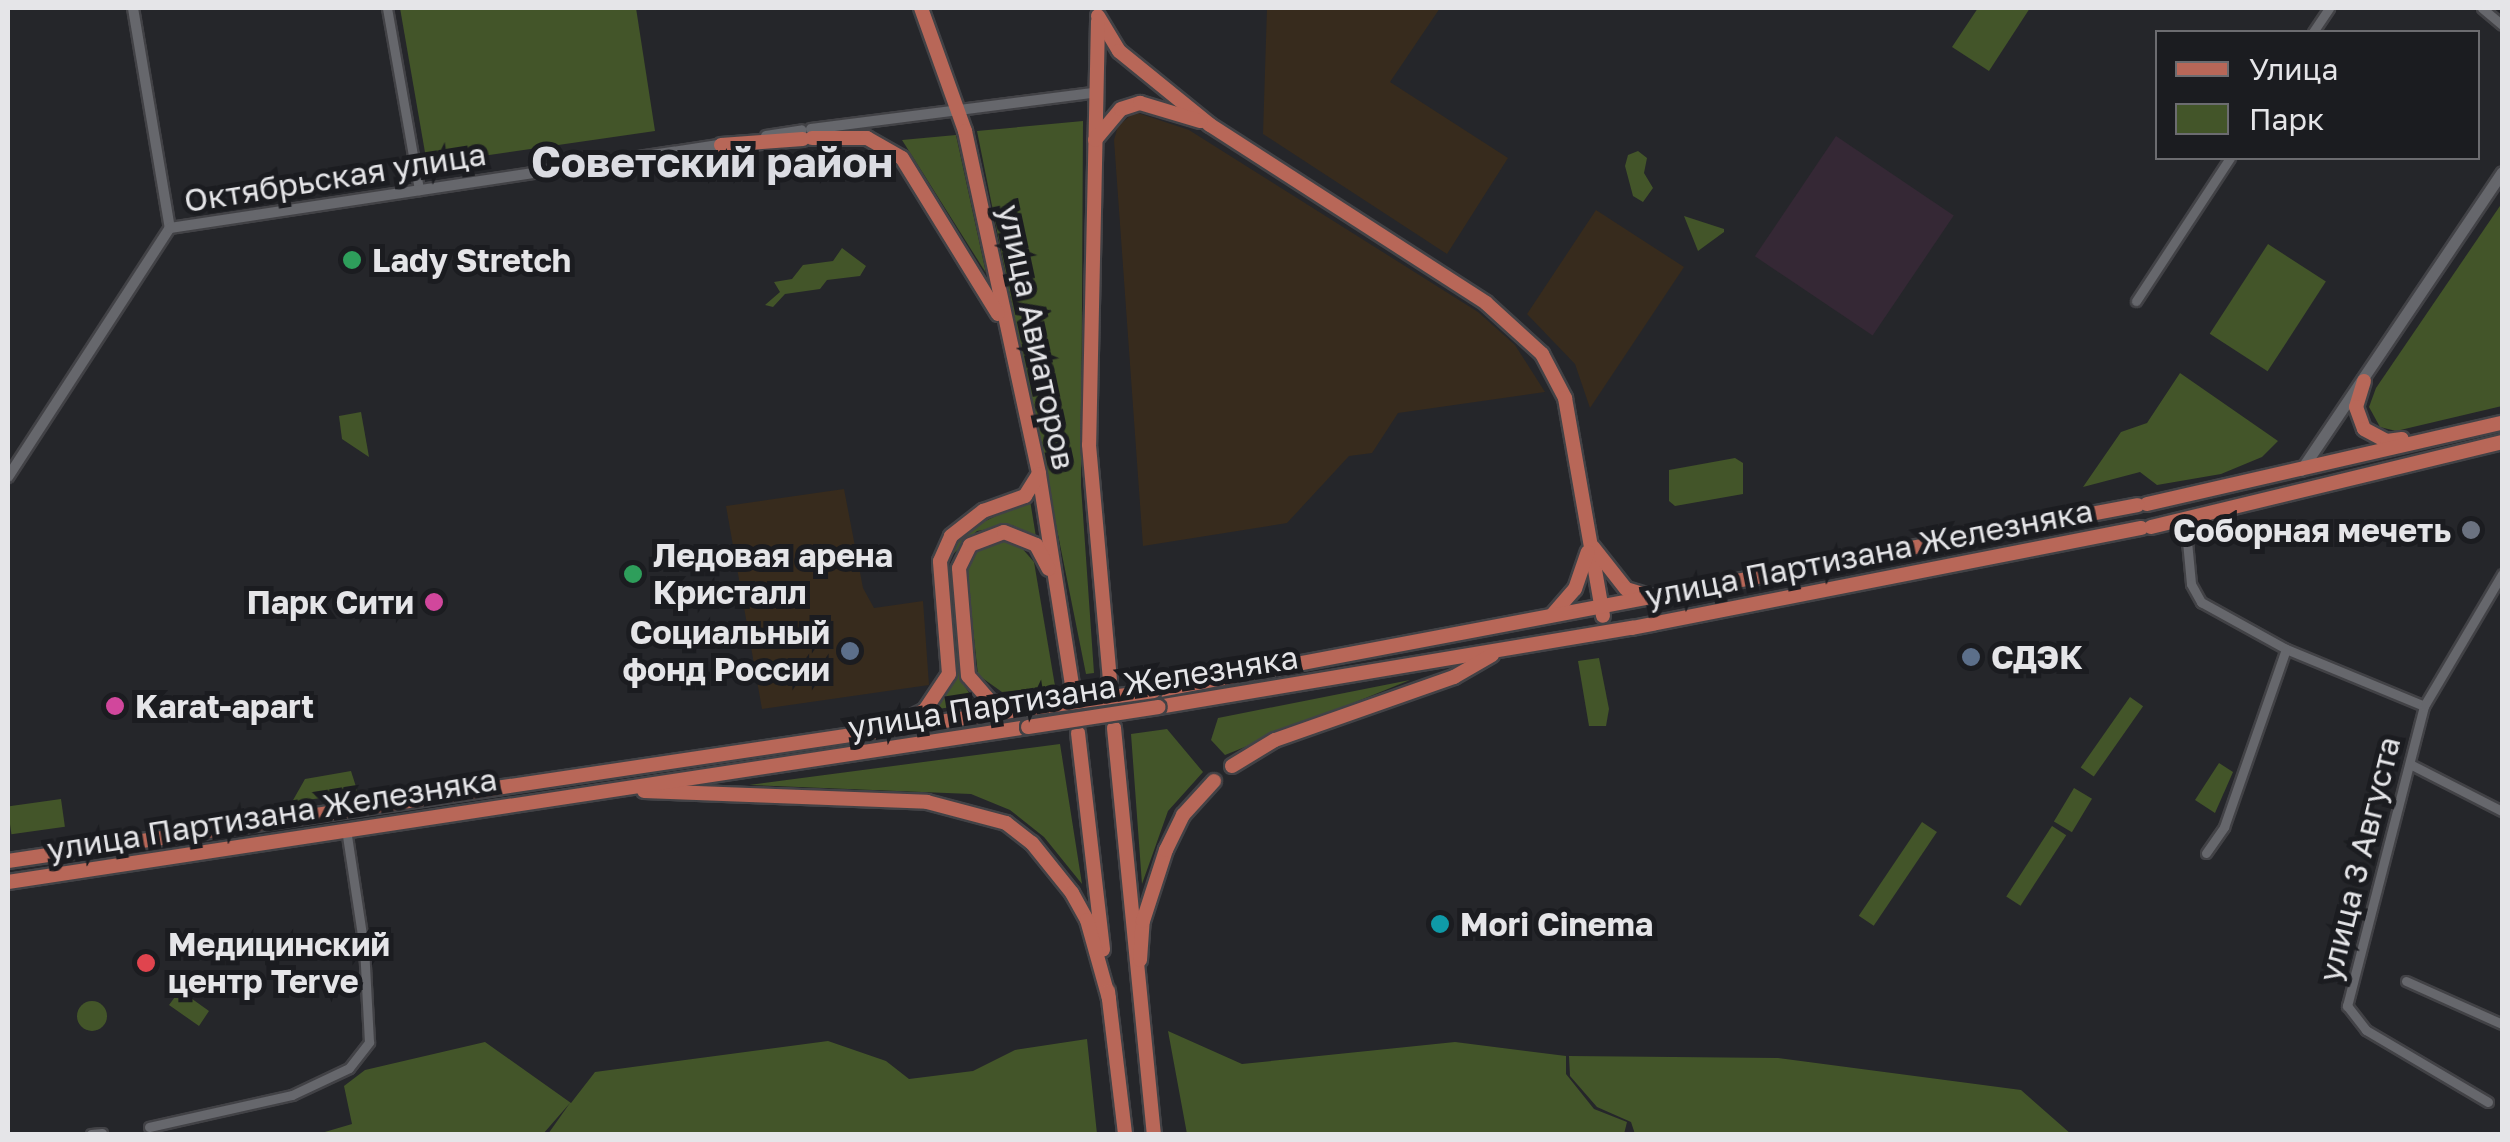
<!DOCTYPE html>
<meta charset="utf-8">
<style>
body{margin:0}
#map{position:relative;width:2510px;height:1142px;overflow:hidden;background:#25262a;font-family:"Golos Text",sans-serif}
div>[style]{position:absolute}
.commercial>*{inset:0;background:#372b1d}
.education>*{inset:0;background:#352835;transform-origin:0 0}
.green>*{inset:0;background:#435529;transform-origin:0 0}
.round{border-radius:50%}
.roads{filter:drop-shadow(2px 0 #424246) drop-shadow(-2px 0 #424246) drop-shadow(0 2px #424246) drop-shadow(0 -2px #424246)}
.minor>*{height:9px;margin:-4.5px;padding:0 4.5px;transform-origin:4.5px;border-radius:4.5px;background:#66676c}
.tertiary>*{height:10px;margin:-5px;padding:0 5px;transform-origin:5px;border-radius:5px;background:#66676c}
.secondary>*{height:11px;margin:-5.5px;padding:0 5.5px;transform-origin:5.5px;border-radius:5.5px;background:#66676c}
.primary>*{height:14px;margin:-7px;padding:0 7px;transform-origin:7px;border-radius:7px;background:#b86758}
.bridges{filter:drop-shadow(2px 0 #424246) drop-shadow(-2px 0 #424246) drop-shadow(0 2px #424246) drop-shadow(0 -2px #424246)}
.primary-bridge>*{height:14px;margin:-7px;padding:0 7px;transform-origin:7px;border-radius:7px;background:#b86758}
.dots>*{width:28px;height:28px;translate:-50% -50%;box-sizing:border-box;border:5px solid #1b1c20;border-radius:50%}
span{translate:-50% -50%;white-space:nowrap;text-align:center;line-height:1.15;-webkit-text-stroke:10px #1b1c20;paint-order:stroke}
.street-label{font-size:32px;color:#e5e5e8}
.poi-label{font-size:32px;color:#e5e5e8;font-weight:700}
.left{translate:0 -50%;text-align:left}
.right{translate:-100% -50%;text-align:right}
.district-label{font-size:42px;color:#dbdce2;font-weight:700}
.frame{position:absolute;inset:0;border:10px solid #e5e5e8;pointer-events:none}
.legend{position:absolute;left:2155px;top:30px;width:325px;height:130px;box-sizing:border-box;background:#1b1c20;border:2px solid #6c6c70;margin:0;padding:12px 18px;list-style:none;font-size:30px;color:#e5e5e8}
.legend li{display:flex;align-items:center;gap:20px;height:50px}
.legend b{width:50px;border:2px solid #6c6c70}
</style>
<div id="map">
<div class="commercial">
<div style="clip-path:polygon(1267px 8px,1440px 8px,1390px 82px,1508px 158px,1447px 254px,1263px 134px)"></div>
<div style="clip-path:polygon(1135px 112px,1189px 130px,1478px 312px,1515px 345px,1545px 392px,1398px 413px,1372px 453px,1349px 456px,1287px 523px,1143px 546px,1114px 140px,1118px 126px)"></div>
<div style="clip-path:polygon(1596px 210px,1684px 267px,1590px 408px,1575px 364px,1527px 314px)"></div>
<div style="clip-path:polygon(844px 489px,863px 588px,874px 608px,923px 601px,929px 685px,762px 709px,726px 506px)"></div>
</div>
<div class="education">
<div style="left:1836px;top:136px;width:142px;height:145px;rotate:34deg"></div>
</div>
<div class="green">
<div style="clip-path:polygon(400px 8px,636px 8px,655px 131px,427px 164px)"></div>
<div style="clip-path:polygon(1978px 8px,2030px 8px,1989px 71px,1952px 47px)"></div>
<div style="clip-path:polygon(1083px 121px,1081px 486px,1094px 673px,1086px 674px,977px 131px)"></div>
<div style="clip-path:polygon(956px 135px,986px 273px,902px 140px)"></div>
<div style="clip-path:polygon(1638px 151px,1647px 158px,1644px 173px,1653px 188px,1643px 202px,1633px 196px,1625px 166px,1628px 155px)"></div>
<div style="clip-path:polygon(2502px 203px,2502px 406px,2396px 431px,2380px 427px,2369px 407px,2376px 388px)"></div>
<div style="clip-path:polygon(1684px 216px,1724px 229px,1724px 232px,1698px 251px)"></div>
<div style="left:2268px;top:244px;width:69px;height:107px;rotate:33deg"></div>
<div style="clip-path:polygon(842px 248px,866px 266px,860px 276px,827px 280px,820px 289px,785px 294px,773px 307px,765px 305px,780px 292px,774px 282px,792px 279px,803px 265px,833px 261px)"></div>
<div style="clip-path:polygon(2180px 373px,2278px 441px,2262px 457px,2221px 474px,2157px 485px,2140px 472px,2083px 487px,2121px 432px,2147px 423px)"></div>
<div style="clip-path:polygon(361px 412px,369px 457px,342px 439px,339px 416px)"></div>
<div style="clip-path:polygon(1735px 458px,1743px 463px,1743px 494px,1675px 506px,1669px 501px,1669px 470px)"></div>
<div style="clip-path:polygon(1030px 500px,1036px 537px,1012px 525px,977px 531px,947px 560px,964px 531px)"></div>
<div style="clip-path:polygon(1000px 539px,1015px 540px,1034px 562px,1055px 686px,1002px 692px,978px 675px,966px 565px,982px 546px)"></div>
<div style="clip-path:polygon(955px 642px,961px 680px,976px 704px,937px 709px,955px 677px)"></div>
<div style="clip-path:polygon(1599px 658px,1609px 709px,1606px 726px,1589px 726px,1578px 661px)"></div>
<div style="clip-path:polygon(1410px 680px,1225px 755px,1211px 740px,1218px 718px)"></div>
<div style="left:2130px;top:697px;width:16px;height:86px;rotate:35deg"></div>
<div style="clip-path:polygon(1167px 729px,1203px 772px,1168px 811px,1142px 884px,1131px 734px)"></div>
<div style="clip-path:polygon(1060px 744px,1082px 884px,1044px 837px,1010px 810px,971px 794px,749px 785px)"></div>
<div style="clip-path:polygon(2219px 763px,2233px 772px,2215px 813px,2195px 800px)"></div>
<div style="clip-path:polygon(351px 771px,358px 793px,292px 802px,305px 779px)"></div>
<div style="left:2074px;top:788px;width:21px;height:39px;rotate:31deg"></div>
<div style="left:61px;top:799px;width:28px;height:54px;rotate:82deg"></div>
<div style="left:1922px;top:822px;width:18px;height:113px;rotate:34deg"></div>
<div style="left:2052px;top:826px;width:17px;height:84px;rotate:33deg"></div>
<div style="clip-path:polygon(192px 974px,200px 979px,188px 996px,209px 1011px,199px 1026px,169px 1005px)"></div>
<div class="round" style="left:77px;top:1001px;width:30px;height:30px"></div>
<div style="clip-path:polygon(1168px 1031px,1242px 1064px,1455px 1042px,1566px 1056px,1566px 1074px,1594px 1109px,1627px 1122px,1624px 1134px,1187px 1134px)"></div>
<div style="clip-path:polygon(1087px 1039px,1097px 1134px,548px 1134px,570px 1103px,543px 1134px,318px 1134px,352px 1124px,344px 1086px,365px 1070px,485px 1042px,571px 1103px,595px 1072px,828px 1041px,886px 1061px,909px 1079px,973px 1071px,1015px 1050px)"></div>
<div style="clip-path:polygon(1569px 1056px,1778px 1058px,2021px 1090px,2071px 1134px,1635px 1134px,1631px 1122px,1597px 1107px,1570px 1076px)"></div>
</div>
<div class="roads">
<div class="minor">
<div style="left:387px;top:8px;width:185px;rotate:80deg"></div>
<div style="left:2482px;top:8px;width:26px;rotate:40deg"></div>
<div style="left:2313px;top:32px;width:29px;rotate:-56deg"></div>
<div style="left:2136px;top:301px;width:171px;rotate:-56.7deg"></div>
<div style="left:2185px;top:520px;width:64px;rotate:84.6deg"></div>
<div style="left:2191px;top:584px;width:21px;rotate:61deg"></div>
<div style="left:2201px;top:602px;width:97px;rotate:28.9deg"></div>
<div style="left:2286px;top:649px;width:149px;rotate:22.4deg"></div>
<div style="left:2410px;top:764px;width:103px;rotate:27.1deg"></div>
<div style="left:2206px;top:853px;width:32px;rotate:-55deg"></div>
<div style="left:2224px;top:827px;width:188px;rotate:-70.8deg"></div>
<div style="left:2406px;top:981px;width:105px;rotate:24.1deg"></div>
<div style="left:2488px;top:1102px;width:142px;rotate:-149.5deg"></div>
<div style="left:2366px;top:1030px;width:31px;rotate:-128deg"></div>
<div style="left:2347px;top:1006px;width:310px;rotate:-75.6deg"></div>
<div style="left:2424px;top:706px;width:153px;rotate:-59.4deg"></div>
<div style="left:149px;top:1127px;width:147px;rotate:-12.6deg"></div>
<div style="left:292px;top:1095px;width:63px;rotate:-25.3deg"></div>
<div style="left:349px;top:1068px;width:33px;rotate:-52deg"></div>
<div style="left:369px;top:1042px;width:94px;rotate:-93deg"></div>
<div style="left:364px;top:948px;width:120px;rotate:-98.6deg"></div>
<div style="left:91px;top:1134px;width:11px;rotate:-5deg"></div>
</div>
<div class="tertiary">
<div style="left:133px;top:8px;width:223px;rotate:80.5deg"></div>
<div style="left:811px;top:129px;width:284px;rotate:-7.3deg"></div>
<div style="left:766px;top:136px;width:36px;rotate:-9deg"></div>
<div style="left:8px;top:477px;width:297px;rotate:-57deg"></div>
<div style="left:170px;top:228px;width:561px;rotate:-8.61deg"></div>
</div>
<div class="secondary">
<div style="left:2301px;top:470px;width:359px;rotate:-56deg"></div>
</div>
<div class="primary">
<div style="left:921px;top:8px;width:131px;rotate:70.3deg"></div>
<div style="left:965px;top:131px;width:351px;rotate:77.8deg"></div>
<div style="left:1039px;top:474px;width:214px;rotate:81.1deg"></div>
<div style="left:1098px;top:16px;width:41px;rotate:59deg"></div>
<div style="left:1119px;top:51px;width:117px;rotate:39.1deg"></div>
<div style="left:1210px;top:125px;width:328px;rotate:32.8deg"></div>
<div style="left:1486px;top:303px;width:76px;rotate:42.3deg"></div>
<div style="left:1542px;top:354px;width:50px;rotate:62.4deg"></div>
<div style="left:1565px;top:398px;width:221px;rotate:80.1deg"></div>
<div style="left:1098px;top:21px;width:424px;rotate:91.2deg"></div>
<div style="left:1089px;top:445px;width:235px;rotate:84.9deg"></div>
<div style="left:812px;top:138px;width:55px"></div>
<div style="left:867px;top:138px;width:40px;rotate:29.7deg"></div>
<div style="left:902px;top:158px;width:183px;rotate:58.4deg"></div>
<div style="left:1095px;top:140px;width:40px;rotate:-50deg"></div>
<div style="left:1121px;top:109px;width:20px;rotate:-18deg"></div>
<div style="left:1140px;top:103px;width:63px;rotate:16.7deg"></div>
<div style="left:721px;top:145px;width:82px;rotate:-4.2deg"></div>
<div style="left:2364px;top:381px;width:27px;rotate:107deg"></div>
<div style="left:2356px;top:407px;width:23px;rotate:70deg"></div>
<div style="left:2364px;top:429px;width:26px;rotate:28deg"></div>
<div style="left:2387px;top:441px;width:15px;rotate:-8deg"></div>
<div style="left:2147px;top:504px;width:364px;rotate:-12.9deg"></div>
<div style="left:2151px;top:527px;width:361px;rotate:-13.6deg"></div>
<div style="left:1593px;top:547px;width:53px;rotate:51.8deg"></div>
<div style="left:1626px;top:589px;width:24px;rotate:17deg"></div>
<div style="left:1553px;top:614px;width:33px;rotate:-49deg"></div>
<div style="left:1575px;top:589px;width:39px;rotate:-71deg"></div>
<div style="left:1154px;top:691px;width:1001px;rotate:-10.7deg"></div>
<div style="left:1014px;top:707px;width:25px;rotate:-166deg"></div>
<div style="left:990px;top:701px;width:33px;rotate:-131deg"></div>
<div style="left:968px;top:676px;width:108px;rotate:-94.8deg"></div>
<div style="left:959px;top:568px;width:25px;rotate:-64deg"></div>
<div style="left:970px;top:545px;width:36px;rotate:-21deg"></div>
<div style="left:1004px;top:532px;width:35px;rotate:22deg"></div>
<div style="left:1036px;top:545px;width:27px;rotate:62deg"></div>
<div style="left:1158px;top:707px;width:481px;rotate:-9.5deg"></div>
<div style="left:1632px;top:628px;width:519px;rotate:-11.11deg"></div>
<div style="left:900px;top:723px;width:28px;rotate:-27deg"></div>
<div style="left:925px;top:710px;width:43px;rotate:-56.3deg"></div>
<div style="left:949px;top:674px;width:113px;rotate:-94.6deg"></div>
<div style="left:940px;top:561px;width:27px;rotate:-66deg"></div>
<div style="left:951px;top:536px;width:41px;rotate:-38deg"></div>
<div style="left:983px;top:511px;width:45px;rotate:-19.7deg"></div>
<div style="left:1025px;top:496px;width:26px;rotate:-58deg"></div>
<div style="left:1114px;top:728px;width:408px;rotate:84.4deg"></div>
<div style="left:1078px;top:733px;width:218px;rotate:83.4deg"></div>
<div style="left:1232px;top:766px;width:50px;rotate:-31.2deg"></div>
<div style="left:1275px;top:740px;width:190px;rotate:-19.4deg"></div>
<div style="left:1454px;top:677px;width:44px;rotate:-30.1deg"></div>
<div style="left:644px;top:791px;width:283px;rotate:2.2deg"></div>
<div style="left:927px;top:802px;width:82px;rotate:14.9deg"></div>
<div style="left:1006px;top:823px;width:33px;rotate:38deg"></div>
<div style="left:1032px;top:843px;width:64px;rotate:51.3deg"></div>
<div style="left:1072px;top:893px;width:31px;rotate:61deg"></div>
<div style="left:1087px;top:920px;width:82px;rotate:74.4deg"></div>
<div style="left:8px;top:861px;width:1028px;rotate:-8.5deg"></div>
<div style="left:8px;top:882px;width:1032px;rotate:-8.64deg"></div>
<div style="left:1140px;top:960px;width:39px;rotate:-86deg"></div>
<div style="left:1143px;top:921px;width:75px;rotate:-72.1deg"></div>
<div style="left:1166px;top:850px;width:39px;rotate:-64deg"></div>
<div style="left:1183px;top:815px;width:46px;rotate:-47.6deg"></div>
<div style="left:1108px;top:991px;width:144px;rotate:83.2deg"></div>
</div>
</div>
<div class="bridges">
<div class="primary-bridge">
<div style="left:1025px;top:709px;width:130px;rotate:-7.9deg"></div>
<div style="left:1028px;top:727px;width:132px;rotate:-8.7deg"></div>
</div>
</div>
<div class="dots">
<div style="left:352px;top:260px;background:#2e9e5b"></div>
<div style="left:2471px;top:530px;background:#6b7280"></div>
<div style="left:633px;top:574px;background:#2e9e5b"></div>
<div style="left:434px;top:602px;background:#d1479c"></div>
<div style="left:850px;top:651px;background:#5c6f8a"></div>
<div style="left:1971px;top:657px;background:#5c6f8a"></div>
<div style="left:115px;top:706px;background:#d1479c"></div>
<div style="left:1440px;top:924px;background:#0f9aa8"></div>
<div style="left:146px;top:963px;background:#e0444e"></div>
</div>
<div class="street-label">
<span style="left:335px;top:177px;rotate:-9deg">Октябрьская улица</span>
<span style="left:1037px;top:337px;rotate:78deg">улица Авиаторов</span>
<span style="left:1869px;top:553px;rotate:-11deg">улица Партизана Железняка</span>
<span style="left:1073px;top:692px;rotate:-9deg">улица Партизана Железняка</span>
<span style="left:272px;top:814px;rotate:-9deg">улица Партизана Железняка</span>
<span style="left:2359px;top:859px;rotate:-76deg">улица 3 Августа</span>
</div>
<div class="poi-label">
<span class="left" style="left:372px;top:260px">Lady Stretch</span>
<span class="right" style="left:2451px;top:530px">Соборная мечеть</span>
<span class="left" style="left:653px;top:574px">Ледовая арена<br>Кристалл</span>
<span class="right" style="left:414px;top:602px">Парк Сити</span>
<span class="right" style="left:830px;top:651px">Социальный<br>фонд России</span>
<span class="left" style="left:1991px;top:657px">СДЭК</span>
<span class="left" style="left:135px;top:706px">Karat-apart</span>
<span class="left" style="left:1460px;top:924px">Mori Cinema</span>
<span class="left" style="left:168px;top:963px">Медицинский<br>центр Terve</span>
</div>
<div class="district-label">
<span style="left:712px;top:161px">Советский район</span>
</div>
<div class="frame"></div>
<ul class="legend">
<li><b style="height:12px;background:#b86758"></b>Улица</li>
<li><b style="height:28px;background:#435529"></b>Парк</li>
</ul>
</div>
